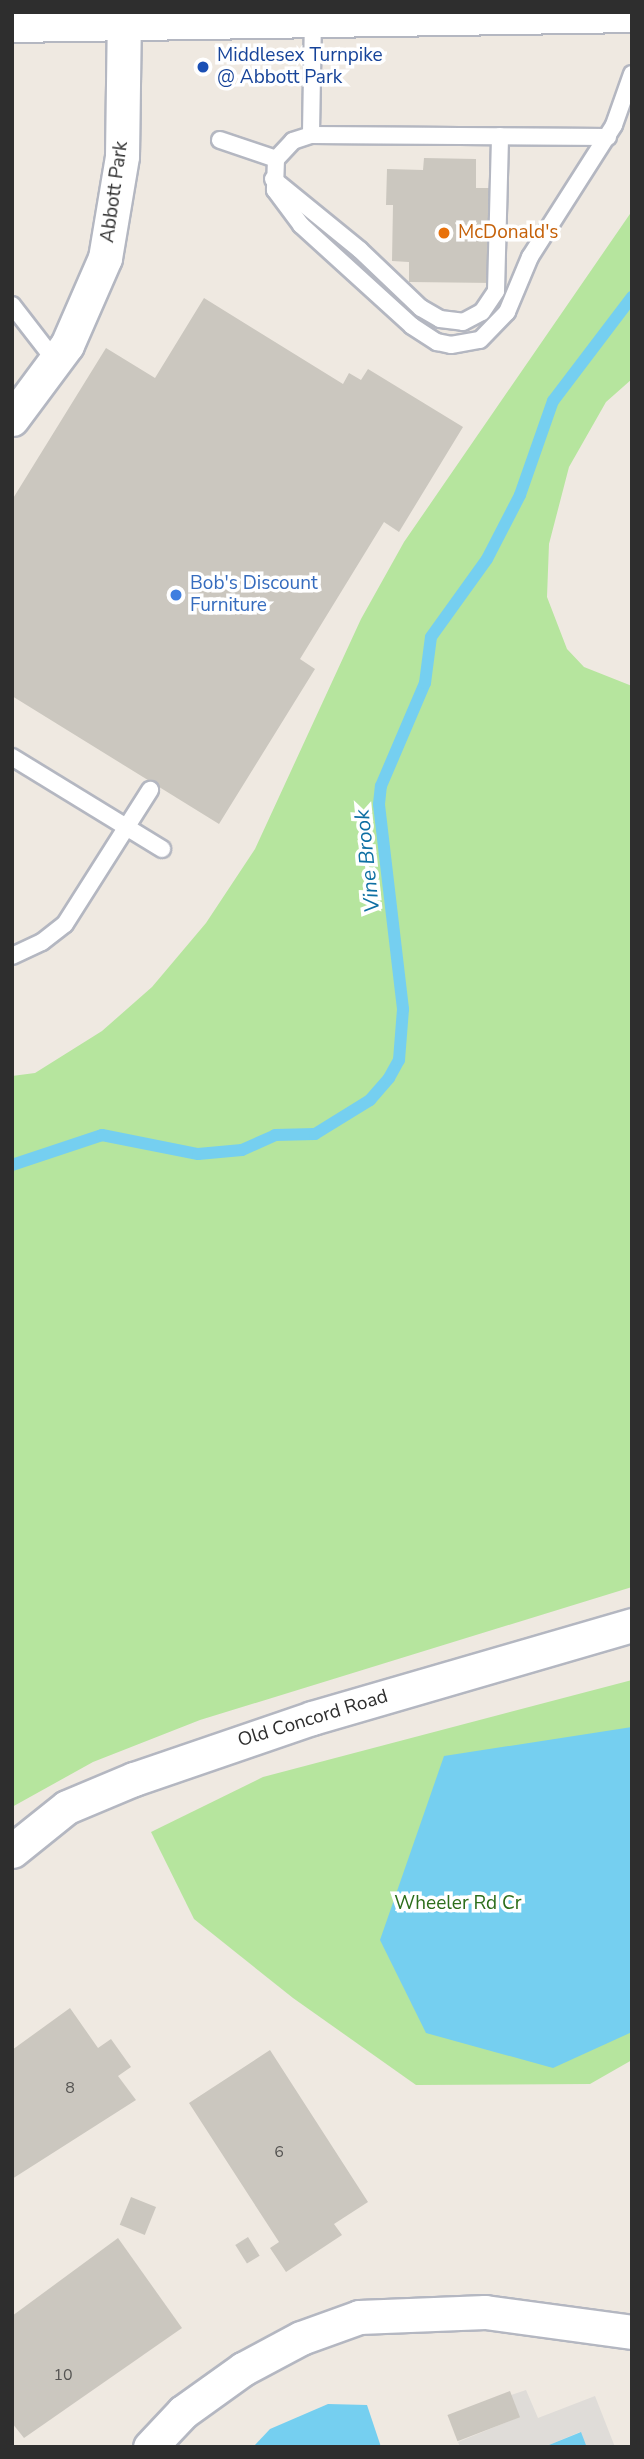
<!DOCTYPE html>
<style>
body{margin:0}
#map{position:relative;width:644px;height:2459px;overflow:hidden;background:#efe9e1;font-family:"Nunito Sans",sans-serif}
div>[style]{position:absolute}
.green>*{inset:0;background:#b6e59e}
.plaza>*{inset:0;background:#dfdcd8}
.water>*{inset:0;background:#75cff0}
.stream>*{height:12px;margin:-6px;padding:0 6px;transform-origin:6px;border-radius:6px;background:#75cff0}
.building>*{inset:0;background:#cbc7bf;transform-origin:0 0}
.roads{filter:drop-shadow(2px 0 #b4b7c1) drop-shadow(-2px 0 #b4b7c1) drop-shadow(0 2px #b4b7c1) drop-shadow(0 -2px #b4b7c1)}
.lane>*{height:16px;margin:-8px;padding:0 8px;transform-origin:8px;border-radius:8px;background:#fff}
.street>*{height:33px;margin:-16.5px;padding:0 16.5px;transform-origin:16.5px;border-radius:16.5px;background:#fff}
.secondary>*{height:38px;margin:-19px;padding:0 19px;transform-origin:19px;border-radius:19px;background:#fff}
.dots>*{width:19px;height:19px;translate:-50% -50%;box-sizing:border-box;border:4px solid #fff;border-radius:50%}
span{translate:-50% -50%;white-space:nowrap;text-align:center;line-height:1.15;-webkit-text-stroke:7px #fff;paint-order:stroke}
.number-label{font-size:16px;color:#555452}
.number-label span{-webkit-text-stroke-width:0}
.transit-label{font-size:19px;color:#164399}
.left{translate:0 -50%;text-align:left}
.street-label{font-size:19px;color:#2e2e2e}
.food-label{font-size:19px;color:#c56008}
.shop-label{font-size:19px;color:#366cbe}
.park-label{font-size:19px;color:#2c6e1b}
.water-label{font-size:21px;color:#0d6fa3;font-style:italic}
.frame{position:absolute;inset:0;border:14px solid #2e2e2e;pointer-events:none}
</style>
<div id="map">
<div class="green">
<div style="clip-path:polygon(632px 211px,632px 379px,606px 402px,569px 467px,549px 544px,547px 597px,567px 649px,584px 667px,632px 686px,632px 1587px,200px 1720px,93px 1762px,12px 1807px,12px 1076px,35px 1073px,102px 1031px,152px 987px,206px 923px,255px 849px,361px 619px,404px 542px)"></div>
<div style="clip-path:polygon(632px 1680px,632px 2060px,590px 2084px,416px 2085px,293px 1998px,194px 1919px,151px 1832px,263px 1777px)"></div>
</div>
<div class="plaza">
<div style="clip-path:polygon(526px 2390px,538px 2418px,595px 2396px,615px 2447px,586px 2445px,580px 2432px,544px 2447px,460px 2447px,458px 2442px,519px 2417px,511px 2395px)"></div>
</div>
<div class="water">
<div style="clip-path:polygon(632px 1727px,632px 2032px,553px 2068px,426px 2033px,380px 1940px,444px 1756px)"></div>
<div style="clip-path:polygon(328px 2404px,367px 2405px,381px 2447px,253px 2447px,270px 2429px)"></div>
<div style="clip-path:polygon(581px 2432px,586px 2445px,593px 2447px,544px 2447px)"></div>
</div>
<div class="stream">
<div style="left:12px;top:1165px;width:95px;rotate:-18.4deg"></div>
<div style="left:102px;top:1135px;width:98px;rotate:11.2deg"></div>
<div style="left:198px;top:1154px;width:44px;rotate:-5.2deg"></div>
<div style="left:242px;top:1150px;width:36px;rotate:-24deg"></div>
<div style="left:275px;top:1135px;width:40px;rotate:-1.4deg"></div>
<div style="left:315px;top:1134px;width:65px;rotate:-31.7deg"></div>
<div style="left:370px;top:1100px;width:29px;rotate:-49deg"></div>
<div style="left:389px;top:1078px;width:21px;rotate:-61deg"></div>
<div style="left:399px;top:1060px;width:51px;rotate:-85.5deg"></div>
<div style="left:403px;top:1009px;width:206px;rotate:-96.7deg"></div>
<div style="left:379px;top:804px;width:18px;rotate:-84deg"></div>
<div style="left:381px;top:786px;width:112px;rotate:-66.9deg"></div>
<div style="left:425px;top:683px;width:46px;rotate:-82.6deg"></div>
<div style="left:431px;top:637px;width:96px;rotate:-54.3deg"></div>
<div style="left:487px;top:559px;width:72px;rotate:-62.7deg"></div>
<div style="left:520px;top:495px;width:100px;rotate:-70.7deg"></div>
<div style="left:553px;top:401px;width:131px;rotate:-52.8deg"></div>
</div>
<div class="building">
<div style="clip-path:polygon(424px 158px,476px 159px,476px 188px,497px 188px,495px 283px,409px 282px,409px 262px,392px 261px,393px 205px,386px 205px,387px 169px,423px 170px)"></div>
<div style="clip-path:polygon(204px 298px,343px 384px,349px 373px,361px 380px,368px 369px,463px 427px,399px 532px,384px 522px,300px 659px,315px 669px,219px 824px,12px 696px,12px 500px,106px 348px,155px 378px)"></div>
<div style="clip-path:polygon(70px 2008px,98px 2048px,111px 2039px,131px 2067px,118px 2076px,136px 2100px,12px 2179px,12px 2050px)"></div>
<div style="clip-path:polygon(270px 2050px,368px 2202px,334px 2224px,342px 2235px,286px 2272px,270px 2248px,279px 2242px,189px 2103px)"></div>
<div style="left:131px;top:2197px;width:27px;height:30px;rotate:22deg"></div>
<div style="left:248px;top:2237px;width:22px;height:15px;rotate:58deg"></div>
<div style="clip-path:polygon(118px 2238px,182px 2328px,24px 2438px,12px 2423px,12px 2316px)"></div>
<div style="left:510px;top:2391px;width:28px;height:67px;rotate:69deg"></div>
</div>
<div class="roads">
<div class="lane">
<div style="left:313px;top:18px;width:117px;rotate:91deg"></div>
<div style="left:311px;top:135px;width:19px;rotate:162deg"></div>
<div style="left:293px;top:141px;width:25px;rotate:133deg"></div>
<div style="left:276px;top:159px;width:31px;rotate:92deg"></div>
<div style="left:275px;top:190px;width:44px;rotate:53.4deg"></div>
<div style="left:301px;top:225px;width:150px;rotate:42.3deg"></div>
<div style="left:412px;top:326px;width:30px;rotate:33deg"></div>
<div style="left:437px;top:342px;width:14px;rotate:12deg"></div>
<div style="left:451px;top:345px;width:29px;rotate:-10deg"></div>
<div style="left:480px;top:340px;width:39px;rotate:-46deg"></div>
<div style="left:507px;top:312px;width:60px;rotate:-67.3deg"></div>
<div style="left:530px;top:257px;width:156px;rotate:-57.5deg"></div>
<div style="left:614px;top:125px;width:54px;rotate:-70.6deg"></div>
<div style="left:311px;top:135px;width:297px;rotate:0.4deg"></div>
<div style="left:220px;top:140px;width:59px;rotate:18.7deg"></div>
<div style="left:273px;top:179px;width:112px;rotate:39.2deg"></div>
<div style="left:360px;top:250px;width:84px;rotate:43.6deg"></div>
<div style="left:421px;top:308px;width:22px;rotate:30deg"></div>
<div style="left:440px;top:319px;width:23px;rotate:7deg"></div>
<div style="left:463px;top:322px;width:21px;rotate:-28deg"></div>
<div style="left:482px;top:312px;width:25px;rotate:-56deg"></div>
<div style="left:496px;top:291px;width:155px;rotate:-88.5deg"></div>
<div style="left:12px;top:305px;width:72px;rotate:52.3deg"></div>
<div style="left:12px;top:757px;width:176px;rotate:31.5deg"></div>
<div style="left:12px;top:956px;width:33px;rotate:-25deg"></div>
<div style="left:42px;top:942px;width:29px;rotate:-38deg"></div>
<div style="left:65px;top:924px;width:159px;rotate:-57.6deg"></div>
</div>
<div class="street">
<div style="left:12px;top:419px;width:92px;rotate:-53.4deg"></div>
<div style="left:67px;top:345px;width:95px;rotate:-66.4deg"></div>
<div style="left:105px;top:258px;width:103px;rotate:-80.5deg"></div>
<div style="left:122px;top:156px;width:135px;rotate:-89.2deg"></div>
<div style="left:12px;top:1851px;width:70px;rotate:-38.7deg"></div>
<div style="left:67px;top:1807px;width:73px;rotate:-22.7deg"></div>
<div style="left:134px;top:1779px;width:188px;rotate:-18.9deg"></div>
<div style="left:312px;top:1718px;width:333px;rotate:-16.2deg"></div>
<div style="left:150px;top:2447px;width:48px;rotate:-46.7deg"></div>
<div style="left:183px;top:2412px;width:74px;rotate:-35.6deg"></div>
<div style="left:243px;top:2369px;width:66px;rotate:-28.1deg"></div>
<div style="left:301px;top:2338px;width:62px;rotate:-19.9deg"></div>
<div style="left:359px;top:2317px;width:126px;rotate:-2.3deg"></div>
<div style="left:485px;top:2312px;width:148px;rotate:7.7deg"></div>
</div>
<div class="secondary">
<div style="left:12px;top:23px;width:620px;rotate:-0.92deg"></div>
</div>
</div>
<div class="dots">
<div style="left:203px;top:67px;background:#1a4fb4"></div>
<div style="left:444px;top:233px;background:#e8710a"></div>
<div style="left:176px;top:595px;background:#3f7fe0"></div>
</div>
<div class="number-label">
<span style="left:70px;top:2088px">8</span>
<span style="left:279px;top:2152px">6</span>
<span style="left:63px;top:2375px">10</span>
</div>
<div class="transit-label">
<span class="left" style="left:217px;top:67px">Middlesex Turnpike<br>@ Abbott Park</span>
</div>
<div class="street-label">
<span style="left:115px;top:192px;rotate:-82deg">Abbott Park</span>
<span style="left:313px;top:1719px;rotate:-17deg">Old Concord Road</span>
</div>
<div class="food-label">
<span class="left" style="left:458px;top:233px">McDonald's</span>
</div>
<div class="shop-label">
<span class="left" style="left:190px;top:595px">Bob's Discount<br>Furniture</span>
</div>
<div class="park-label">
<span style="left:458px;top:1904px">Wheeler Rd Cr</span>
</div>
<div class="water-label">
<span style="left:367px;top:861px;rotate:-96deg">Vine Brook</span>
</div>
<div class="frame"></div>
</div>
